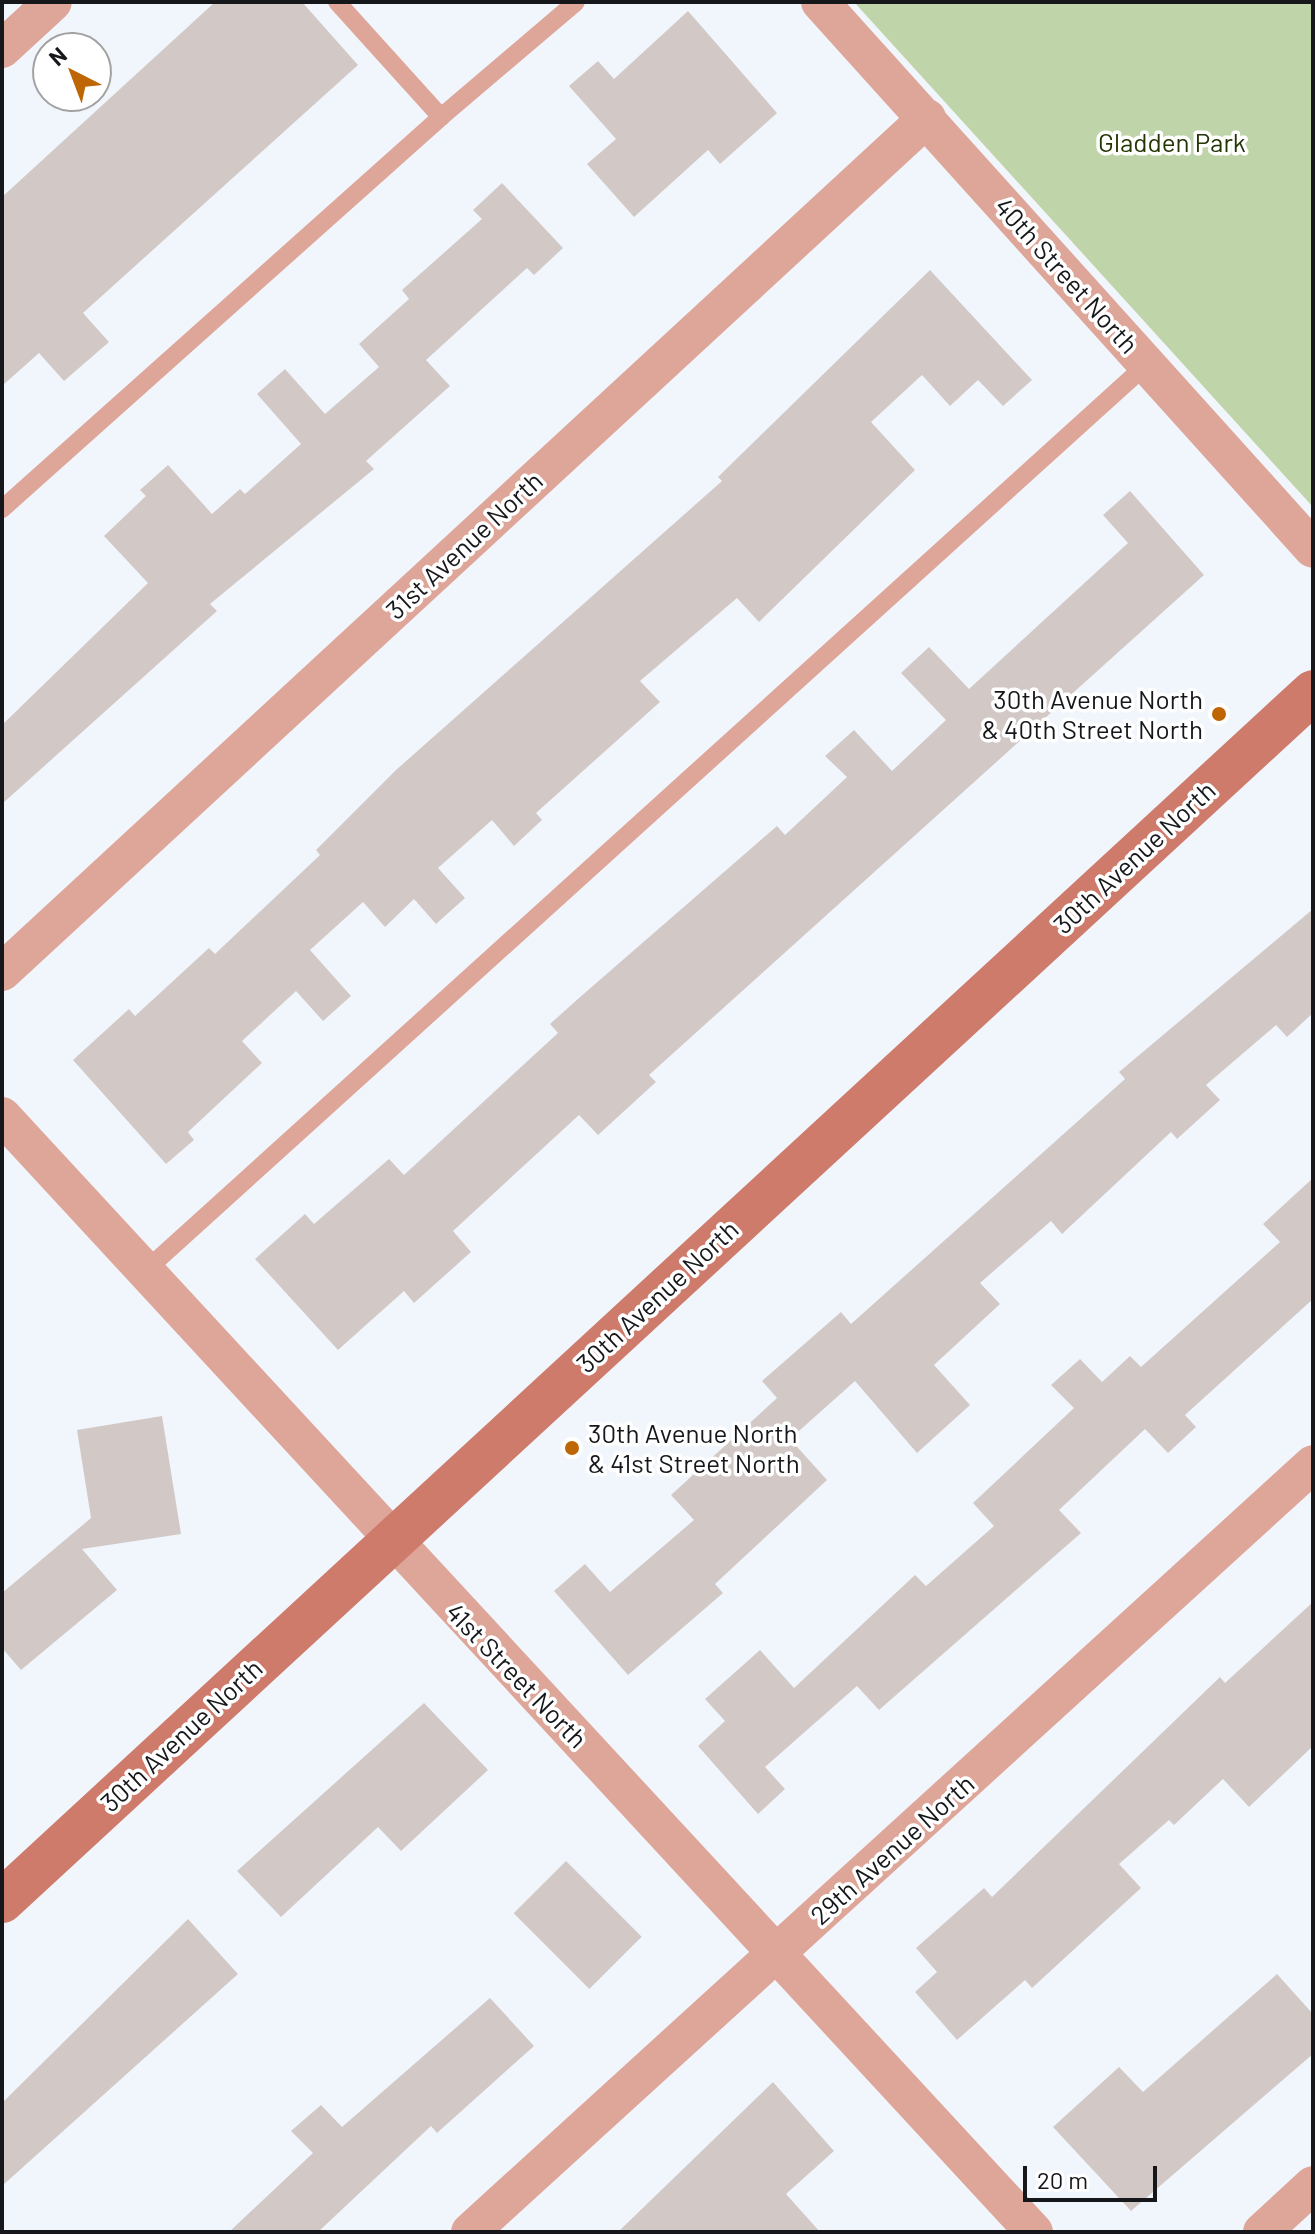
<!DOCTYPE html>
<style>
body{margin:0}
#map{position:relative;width:1315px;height:2234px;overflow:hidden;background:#f1f6fd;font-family:Barlow,sans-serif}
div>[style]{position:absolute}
.green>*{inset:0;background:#c0d4a9}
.building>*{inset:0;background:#d2c9c7;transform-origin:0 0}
.lane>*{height:18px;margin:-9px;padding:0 9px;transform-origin:9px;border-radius:9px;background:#dea599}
.street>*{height:38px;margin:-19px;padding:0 19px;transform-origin:19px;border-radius:19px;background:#dea599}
.secondary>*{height:44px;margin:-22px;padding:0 22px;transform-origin:22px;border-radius:22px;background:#ce7b6b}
.dots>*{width:22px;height:22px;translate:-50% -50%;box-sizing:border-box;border:4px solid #fff;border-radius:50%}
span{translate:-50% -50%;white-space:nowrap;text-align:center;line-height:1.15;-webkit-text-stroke:7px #fff;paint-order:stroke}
.park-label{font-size:26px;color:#233503}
.street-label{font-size:26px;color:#16171a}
.poi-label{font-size:26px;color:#16171a}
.right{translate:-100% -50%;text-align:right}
.left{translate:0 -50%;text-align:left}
.frame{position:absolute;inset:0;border:4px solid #16171a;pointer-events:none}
.north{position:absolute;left:32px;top:32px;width:80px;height:80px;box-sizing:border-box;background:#fff;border:2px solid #a2a2a3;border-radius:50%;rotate:318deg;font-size:22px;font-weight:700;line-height:32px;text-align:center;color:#16171a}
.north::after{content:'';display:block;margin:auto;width:28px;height:36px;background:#be6603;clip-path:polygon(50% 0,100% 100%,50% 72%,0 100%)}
.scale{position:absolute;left:1023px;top:2166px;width:134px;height:36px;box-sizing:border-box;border:4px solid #16171a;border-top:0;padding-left:10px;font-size:24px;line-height:28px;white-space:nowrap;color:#16171a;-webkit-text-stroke:6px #fff;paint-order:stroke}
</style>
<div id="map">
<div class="green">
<div style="clip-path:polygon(854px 2px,1313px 2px,1313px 507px)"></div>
</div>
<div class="building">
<div style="clip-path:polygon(215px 2px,302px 2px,358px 65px,83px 313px,109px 342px,64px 381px,39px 353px,2px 386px,2px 197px)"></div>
<div style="clip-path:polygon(688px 11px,777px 113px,720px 164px,708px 150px,634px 217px,587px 164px,616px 139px,569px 86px,598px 61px,614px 79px)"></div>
<div style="clip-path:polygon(502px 183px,563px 248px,534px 275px,527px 268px,426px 360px,450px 386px,366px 461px,374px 469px,210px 604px,217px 611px,2px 804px,2px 725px,148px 583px,104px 536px,146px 496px,140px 490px,168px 465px,212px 514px,240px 489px,245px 494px,301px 444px,257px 394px,285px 369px,325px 414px,379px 367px,359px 344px,409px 299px,402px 290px,482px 219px,473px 210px)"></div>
<div style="clip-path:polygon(930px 270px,1032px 380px,1003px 406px,978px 380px,950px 406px,922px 375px,871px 422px,915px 470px,759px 622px,737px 598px,640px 681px,660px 702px,536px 813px,542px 820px,514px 846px,492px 820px,438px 868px,465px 898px,436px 924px,414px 899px,385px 927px,363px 902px,310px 950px,351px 996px,323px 1021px,296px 991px,242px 1041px,262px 1063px,188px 1132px,194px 1140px,166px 1164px,73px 1060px,129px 1009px,135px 1016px,209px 948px,215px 954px,320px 855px,316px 850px,396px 770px,722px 481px,718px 477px)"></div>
<div style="clip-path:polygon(1130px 491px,1204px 575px,649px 1075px,656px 1082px,598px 1135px,579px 1115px,453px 1231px,471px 1252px,414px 1303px,404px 1291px,338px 1350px,255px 1259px,305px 1214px,314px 1224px,389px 1159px,404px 1175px,558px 1033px,550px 1024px,579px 998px,777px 826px,785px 835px,847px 777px,825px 756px,854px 730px,892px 771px,946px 720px,901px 673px,929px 647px,969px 689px,1128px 543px,1103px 515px)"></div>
<div style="clip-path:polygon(1313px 909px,1313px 1013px,1287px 1037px,1276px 1025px,1206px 1085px,1220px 1100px,1177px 1139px,1171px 1132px,1062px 1234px,1051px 1221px,980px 1283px,1000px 1304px,934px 1365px,970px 1405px,917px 1453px,855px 1381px,790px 1439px,827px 1480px,715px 1584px,723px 1593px,628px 1675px,554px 1591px,585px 1564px,610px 1592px,694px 1520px,671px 1495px,777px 1398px,762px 1381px,841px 1312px,851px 1324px,1125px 1079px,1119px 1072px)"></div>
<div style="clip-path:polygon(1313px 1178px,1313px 1299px,1185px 1415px,1196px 1427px,1168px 1453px,1145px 1429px,1059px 1510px,1081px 1533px,879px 1710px,857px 1686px,765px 1767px,785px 1789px,758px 1814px,698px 1746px,725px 1721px,705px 1699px,760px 1650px,794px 1688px,915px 1575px,926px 1586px,994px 1526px,973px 1503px,1074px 1408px,1051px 1385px,1080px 1359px,1102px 1382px,1130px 1356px,1141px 1367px,1280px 1242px,1263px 1224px)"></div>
<div style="clip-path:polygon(162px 1416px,181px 1534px,82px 1549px,117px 1590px,21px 1670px,2px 1648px,2px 1593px,91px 1518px,77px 1430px)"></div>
<div style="clip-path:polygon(1313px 1602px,1313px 1746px,1249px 1807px,1223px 1779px,1174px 1825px,1169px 1820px,1119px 1864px,1141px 1888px,1032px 1988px,1025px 1980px,957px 2040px,915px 1992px,937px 1972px,916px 1948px,984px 1888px,992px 1897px,1220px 1677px,1225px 1683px)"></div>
<div style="clip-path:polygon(424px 1703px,488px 1770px,401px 1851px,378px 1827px,281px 1917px,237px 1871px)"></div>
<div style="left:566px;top:1861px;width:107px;height:74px;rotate:45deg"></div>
<div style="clip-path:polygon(188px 1919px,238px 1974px,2px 2186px,2px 2103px)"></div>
<div style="clip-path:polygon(1277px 1974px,1313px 2014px,1313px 2054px,1131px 2211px,1053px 2127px,1119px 2067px,1143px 2092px)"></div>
<div style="clip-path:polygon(490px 1998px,534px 2046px,437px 2133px,431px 2126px,318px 2232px,229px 2232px,313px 2153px,291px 2131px,321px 2105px,342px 2127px)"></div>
<div style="clip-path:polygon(773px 2082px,834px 2151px,786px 2194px,820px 2232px,618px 2232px)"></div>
</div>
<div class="lane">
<div style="left:441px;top:117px;width:177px;rotate:-40.4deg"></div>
<div style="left:2px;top:509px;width:589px;rotate:-41.76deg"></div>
<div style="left:441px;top:117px;width:155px;rotate:-132.1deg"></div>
<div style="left:144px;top:1272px;width:1353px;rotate:-42.15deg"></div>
</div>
<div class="street">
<div style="left:820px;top:2px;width:736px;rotate:47.97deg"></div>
<div style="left:2px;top:49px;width:69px;rotate:-42.7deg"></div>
<div style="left:2px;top:972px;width:1259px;rotate:-42.71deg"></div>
<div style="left:2px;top:1116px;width:1520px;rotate:47.24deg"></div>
<div style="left:470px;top:2232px;width:1140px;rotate:-42.33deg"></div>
<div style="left:1262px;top:2232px;width:69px;rotate:-42.7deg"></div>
</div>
<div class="secondary">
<div style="left:2px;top:1901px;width:1783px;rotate:-42.68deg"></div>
</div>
<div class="dots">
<div style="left:1219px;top:714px;background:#be6603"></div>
<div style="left:572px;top:1448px;background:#be6603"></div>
</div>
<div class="park-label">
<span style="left:1172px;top:142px">Gladden Park</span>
</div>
<div class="street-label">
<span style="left:1067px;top:275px;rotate:48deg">40th Street North</span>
<span style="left:464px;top:545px;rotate:-43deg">31st Avenue North</span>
<span style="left:1134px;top:857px;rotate:-43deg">30th Avenue North</span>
<span style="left:657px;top:1296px;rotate:-43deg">30th Avenue North</span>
<span style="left:517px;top:1675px;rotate:46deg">41st Street North</span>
<span style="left:181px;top:1735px;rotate:-43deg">30th Avenue North</span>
<span style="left:892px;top:1849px;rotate:-42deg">29th Avenue North</span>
</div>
<div class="poi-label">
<span class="right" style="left:1203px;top:714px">30th Avenue North<br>&amp; 40th Street North</span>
<span class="left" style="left:588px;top:1448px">30th Avenue North<br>&amp; 41st Street North</span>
</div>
<div class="frame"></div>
<div class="north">N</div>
<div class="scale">20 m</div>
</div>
